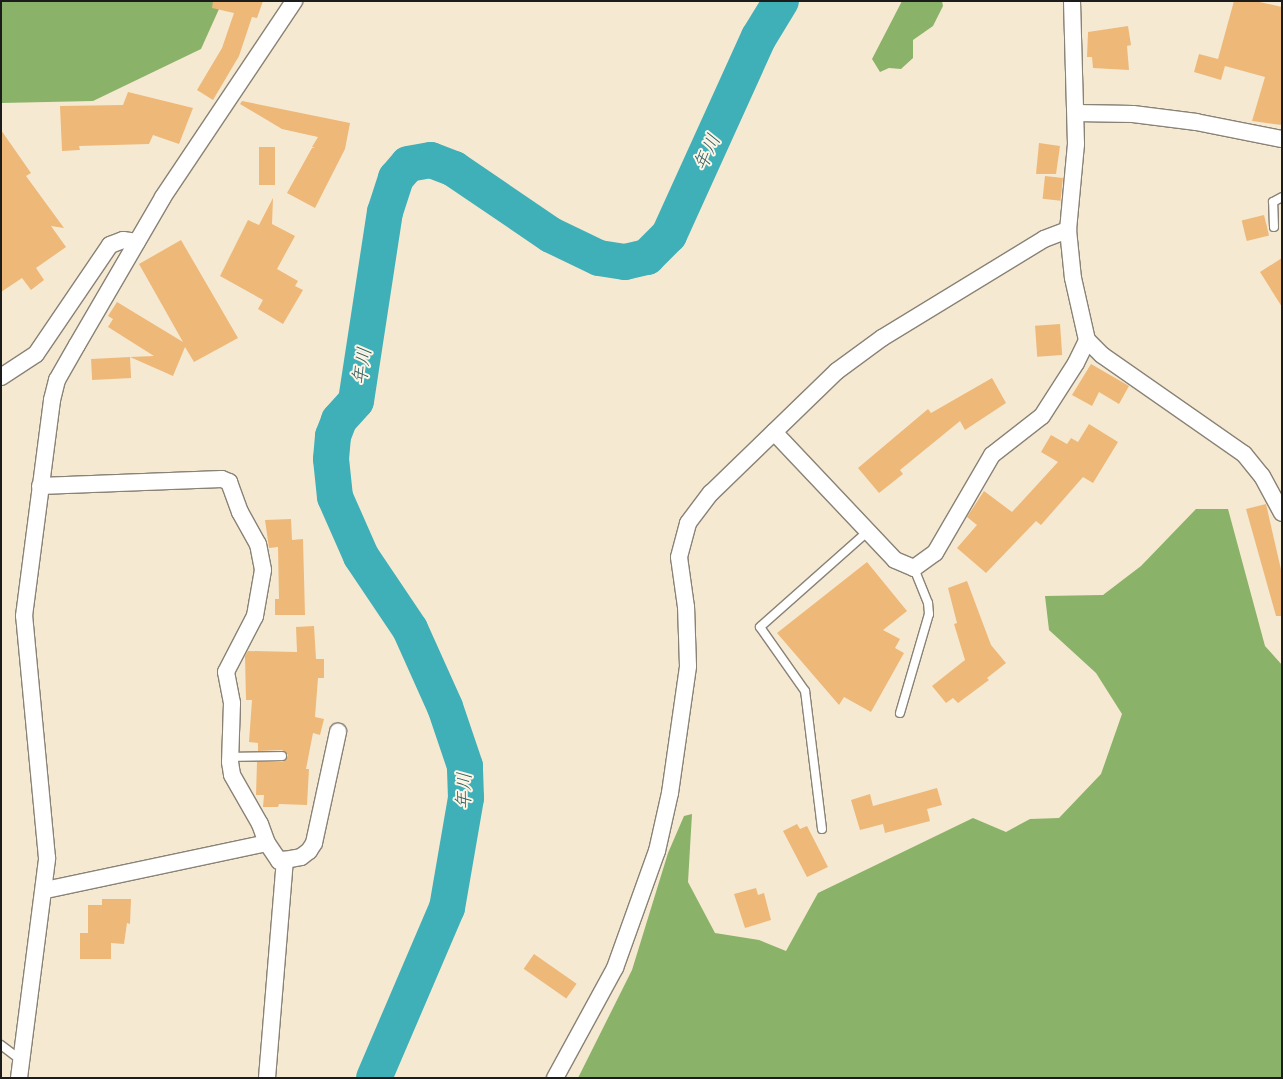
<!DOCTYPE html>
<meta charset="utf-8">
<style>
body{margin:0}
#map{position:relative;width:1283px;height:1079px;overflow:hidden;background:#f6e9d1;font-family:Mali,"Klee One",sans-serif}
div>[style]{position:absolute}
.forest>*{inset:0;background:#8ab268}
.river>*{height:36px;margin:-18px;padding:0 18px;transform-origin:18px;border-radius:18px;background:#3fafb8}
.building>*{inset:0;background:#eeb878;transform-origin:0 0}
.roads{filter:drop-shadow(1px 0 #898276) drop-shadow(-1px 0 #898276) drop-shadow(0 1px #898276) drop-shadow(0 -1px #898276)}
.service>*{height:8px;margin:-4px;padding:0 4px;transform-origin:4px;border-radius:4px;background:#fff}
.minor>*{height:16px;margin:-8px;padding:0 8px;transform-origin:8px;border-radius:8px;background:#fff}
span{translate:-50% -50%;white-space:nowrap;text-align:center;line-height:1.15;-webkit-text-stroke:4px #fcf5e5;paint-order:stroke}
.water-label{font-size:19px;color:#2c5e62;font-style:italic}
.frame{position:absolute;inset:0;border:2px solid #1c1c1c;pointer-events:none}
</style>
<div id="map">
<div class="forest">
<div style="clip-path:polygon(1px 1px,219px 1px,219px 9px,201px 49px,93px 101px,1px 103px)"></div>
<div style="clip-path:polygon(902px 1px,942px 1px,943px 6px,933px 26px,913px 40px,913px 58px,901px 69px,889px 68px,880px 72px,872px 59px)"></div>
<div style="clip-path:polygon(1196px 509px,1228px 509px,1265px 646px,1282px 665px,1282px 1078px,578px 1078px,632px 970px,668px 853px,684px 816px,692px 814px,688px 882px,715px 933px,759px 940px,786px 951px,818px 893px,973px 818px,1006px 832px,1030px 819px,1059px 818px,1101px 774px,1122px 714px,1096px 673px,1049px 630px,1045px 596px,1103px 595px,1141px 566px)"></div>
</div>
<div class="river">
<div style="left:374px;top:1078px;width:185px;rotate:-66.8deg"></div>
<div style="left:447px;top:908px;width:112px;rotate:-80.2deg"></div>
<div style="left:466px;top:798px;width:32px;rotate:-92deg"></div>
<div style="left:465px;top:766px;width:62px;rotate:-108.7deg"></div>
<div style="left:445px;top:707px;width:85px;rotate:-114.2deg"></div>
<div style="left:410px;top:629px;width:88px;rotate:-123.9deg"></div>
<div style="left:361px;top:556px;width:64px;rotate:-113.8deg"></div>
<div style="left:335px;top:497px;width:38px;rotate:-96deg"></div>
<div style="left:331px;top:459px;width:23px;rotate:-85deg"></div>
<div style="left:333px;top:436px;width:17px;rotate:-69deg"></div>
<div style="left:339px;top:420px;width:25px;rotate:-48deg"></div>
<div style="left:356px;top:401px;width:191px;rotate:-81.3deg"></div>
<div style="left:385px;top:212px;width:36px;rotate:-72deg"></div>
<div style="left:396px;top:178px;width:18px;rotate:-49deg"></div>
<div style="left:408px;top:164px;width:23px;rotate:-10deg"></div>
<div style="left:431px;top:160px;width:25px;rotate:21deg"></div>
<div style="left:454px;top:169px;width:117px;rotate:34.2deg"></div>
<div style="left:551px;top:235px;width:53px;rotate:25.6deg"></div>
<div style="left:599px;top:258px;width:26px;rotate:9deg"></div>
<div style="left:625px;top:262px;width:23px;rotate:-13deg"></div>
<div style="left:647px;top:257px;width:31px;rotate:-45deg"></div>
<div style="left:669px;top:235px;width:217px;rotate:-65.6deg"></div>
<div style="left:759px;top:37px;width:42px;rotate:-58.6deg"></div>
</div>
<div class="building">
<div style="clip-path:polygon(213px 1px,263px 1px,257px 18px,252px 17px,239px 56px,213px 100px,197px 90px,222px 48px,234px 13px,212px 8px)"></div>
<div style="clip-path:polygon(1234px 1px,1255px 1px,1282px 7px,1282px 125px,1252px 121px,1265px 77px,1225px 66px,1221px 80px,1194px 72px,1199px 54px,1218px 59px)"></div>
<div style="clip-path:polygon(1128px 26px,1131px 45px,1127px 46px,1129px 70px,1093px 68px,1092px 57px,1087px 57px,1088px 32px)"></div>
<div style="clip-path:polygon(128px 92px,193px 108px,179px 144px,153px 135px,149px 144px,79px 146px,80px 150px,62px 151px,60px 106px,123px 105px)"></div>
<div style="clip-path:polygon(242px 101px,350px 123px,345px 149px,315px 208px,287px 193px,312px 148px,315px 148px,312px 147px,318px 137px,282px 129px,240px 104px)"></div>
<div style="clip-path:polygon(1px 130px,31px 173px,26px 176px,64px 228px,51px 226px,66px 247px,36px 268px,44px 280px,31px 290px,22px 278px,1px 292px)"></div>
<div style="clip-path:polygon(1039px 143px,1060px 146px,1056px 174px,1036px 174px)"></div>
<div style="left:259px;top:147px;width:16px;height:38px"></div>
<div style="left:1045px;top:176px;width:18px;height:23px;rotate:6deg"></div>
<div style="clip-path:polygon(273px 198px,272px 224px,295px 236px,277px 269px,298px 281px,295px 286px,303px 290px,283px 324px,258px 309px,263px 300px,220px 276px,248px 220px,259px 225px)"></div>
<div style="left:1264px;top:215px;width:21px;height:23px;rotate:76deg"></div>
<div style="clip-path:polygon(181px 240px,238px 338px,194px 362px,185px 347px,173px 376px,130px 357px,154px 356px,108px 327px,113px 319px,108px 316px,117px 302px,183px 342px,139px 264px)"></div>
<div style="clip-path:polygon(1282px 258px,1282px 307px,1260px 272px)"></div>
<div style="left:1060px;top:324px;width:31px;height:25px;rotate:86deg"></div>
<div style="left:130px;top:357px;width:21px;height:39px;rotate:87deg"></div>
<div style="clip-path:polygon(1091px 364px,1129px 386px,1119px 404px,1099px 392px,1092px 406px,1072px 395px)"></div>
<div style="clip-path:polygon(992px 378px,1006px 403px,965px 430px,960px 421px,900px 470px,903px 474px,879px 493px,858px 468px,928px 409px,931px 413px)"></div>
<div style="clip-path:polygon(1089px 424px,1118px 442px,1093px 483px,1083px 477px,1041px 525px,1036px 521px,986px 573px,957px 548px,977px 525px,967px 517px,984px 491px,1012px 512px,1058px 462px,1041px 452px,1051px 435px,1067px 444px,1071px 438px,1078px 442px)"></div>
<div style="clip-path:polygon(1266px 504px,1282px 574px,1282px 616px,1276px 616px,1246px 509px)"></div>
<div style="clip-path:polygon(291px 519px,292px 540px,303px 539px,305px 615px,275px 615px,275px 599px,279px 599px,278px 547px,269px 548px,265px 520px)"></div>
<div style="clip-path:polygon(867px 562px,907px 611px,883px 630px,900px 639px,895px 648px,904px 653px,871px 712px,844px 697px,839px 705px,777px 633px)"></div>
<div style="clip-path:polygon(967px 581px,991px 645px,1006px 663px,987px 678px,989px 680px,958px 703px,953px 698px,946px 703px,932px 686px,965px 660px,954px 624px,957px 623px,948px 588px)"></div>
<div style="clip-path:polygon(314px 626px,316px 659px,324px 659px,324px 678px,318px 678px,315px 717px,324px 719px,320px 735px,313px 733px,306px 769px,309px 769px,307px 805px,279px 804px,278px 807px,263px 807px,264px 795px,256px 795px,257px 762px,283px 762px,288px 755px,282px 750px,258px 751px,258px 743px,249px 742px,252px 700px,246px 700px,245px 656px,248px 651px,297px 652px,296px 627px)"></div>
<div style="clip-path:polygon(937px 788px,942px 805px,927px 809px,930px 821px,885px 833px,883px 824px,860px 830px,851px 800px,870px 794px,873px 806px)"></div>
<div style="clip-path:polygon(797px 824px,800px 829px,807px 826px,828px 867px,807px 877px,783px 831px)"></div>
<div style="clip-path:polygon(756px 888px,758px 895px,764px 893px,771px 920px,745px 928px,734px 894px)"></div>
<div style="clip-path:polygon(102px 899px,131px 899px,130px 924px,127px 923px,124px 944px,111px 943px,111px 959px,80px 959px,80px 933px,88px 933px,88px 905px,102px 905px)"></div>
<div style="left:534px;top:954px;width:52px;height:18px;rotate:35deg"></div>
</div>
<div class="roads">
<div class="service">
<div style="left:1274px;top:227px;width:25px;rotate:-92deg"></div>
<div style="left:1273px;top:202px;width:10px;rotate:-29deg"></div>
<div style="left:900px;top:713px;width:103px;rotate:-73.7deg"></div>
<div style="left:929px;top:614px;width:11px;rotate:-95deg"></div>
<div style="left:928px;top:603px;width:38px;rotate:-112deg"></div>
<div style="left:229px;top:757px;width:53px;rotate:-1.1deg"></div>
<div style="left:822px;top:829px;width:139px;rotate:-97deg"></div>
<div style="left:805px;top:691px;width:78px;rotate:-125.1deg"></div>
<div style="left:760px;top:627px;width:144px;rotate:-41.6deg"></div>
<div style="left:1px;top:1045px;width:25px;rotate:37deg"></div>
</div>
<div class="minor">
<div style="left:1072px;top:1px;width:143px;rotate:88.4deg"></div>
<div style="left:1076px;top:144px;width:86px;rotate:95.3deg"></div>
<div style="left:1068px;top:230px;width:48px;rotate:84.1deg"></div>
<div style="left:1073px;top:278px;width:64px;rotate:77.3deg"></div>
<div style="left:1087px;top:340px;width:21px;rotate:45deg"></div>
<div style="left:1102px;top:355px;width:173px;rotate:34.9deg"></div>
<div style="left:1244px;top:454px;width:28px;rotate:51deg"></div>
<div style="left:1262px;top:476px;width:42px;rotate:61.6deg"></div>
<div style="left:1076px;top:113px;width:57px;rotate:1deg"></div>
<div style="left:1133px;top:114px;width:64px;rotate:7.2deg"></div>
<div style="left:1196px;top:122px;width:88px;rotate:11.2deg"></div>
<div style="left:1px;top:377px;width:42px;rotate:-33.3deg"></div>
<div style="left:36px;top:354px;width:132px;rotate:-55.8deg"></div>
<div style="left:110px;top:245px;width:14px;rotate:-21deg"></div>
<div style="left:123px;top:240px;width:14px;rotate:8deg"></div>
<div style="left:774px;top:432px;width:176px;rotate:46.6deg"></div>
<div style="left:895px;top:560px;width:21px;rotate:23deg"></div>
<div style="left:914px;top:568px;width:26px;rotate:-36deg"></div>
<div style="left:935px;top:553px;width:113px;rotate:-59.8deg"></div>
<div style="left:992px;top:455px;width:63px;rotate:-38deg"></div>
<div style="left:1042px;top:416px;width:63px;rotate:-57.3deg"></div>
<div style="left:1076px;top:363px;width:25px;rotate:-64deg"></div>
<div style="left:40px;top:486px;width:182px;rotate:-2.2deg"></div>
<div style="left:222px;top:479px;width:8px;rotate:23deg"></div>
<div style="left:229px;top:482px;width:32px;rotate:70deg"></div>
<div style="left:240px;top:512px;width:37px;rotate:61deg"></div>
<div style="left:258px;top:544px;width:26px;rotate:79deg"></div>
<div style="left:263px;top:570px;width:47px;rotate:99.9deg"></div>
<div style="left:255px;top:616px;width:63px;rotate:117.4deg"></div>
<div style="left:226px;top:672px;width:32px;rotate:79deg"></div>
<div style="left:232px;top:703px;width:59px;rotate:91.9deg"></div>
<div style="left:230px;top:762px;width:13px;rotate:81deg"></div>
<div style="left:232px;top:775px;width:56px;rotate:60.3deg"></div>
<div style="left:260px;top:824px;width:20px;rotate:70deg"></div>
<div style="left:267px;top:843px;width:227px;rotate:168deg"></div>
<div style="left:267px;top:843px;width:22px;rotate:56deg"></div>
<div style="left:279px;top:861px;width:22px;rotate:-10deg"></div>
<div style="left:301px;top:857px;width:10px;rotate:-37deg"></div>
<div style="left:309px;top:851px;width:9px;rotate:-58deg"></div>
<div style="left:314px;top:843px;width:114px;rotate:-77.8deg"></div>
<div style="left:19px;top:1078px;width:222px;rotate:-82.7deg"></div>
<div style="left:47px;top:858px;width:243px;rotate:-95.4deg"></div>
<div style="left:24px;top:616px;width:218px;rotate:-82.6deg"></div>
<div style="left:52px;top:400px;width:21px;rotate:-76deg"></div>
<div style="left:57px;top:380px;width:40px;rotate:-60.3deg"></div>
<div style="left:77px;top:345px;width:171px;rotate:-59.8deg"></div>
<div style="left:163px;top:197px;width:236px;rotate:-56.2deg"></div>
<div style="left:267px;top:1078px;width:219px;rotate:-85.3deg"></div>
<div style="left:555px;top:1078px;width:125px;rotate:-61.4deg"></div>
<div style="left:615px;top:968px;width:124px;rotate:-70.3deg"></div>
<div style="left:657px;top:851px;width:59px;rotate:-77.4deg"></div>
<div style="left:670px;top:793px;width:128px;rotate:-81.9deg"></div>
<div style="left:688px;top:666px;width:59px;rotate:-91.9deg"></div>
<div style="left:686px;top:607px;width:50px;rotate:-98deg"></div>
<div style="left:679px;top:557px;width:35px;rotate:-75deg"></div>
<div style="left:688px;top:523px;width:38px;rotate:-53deg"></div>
<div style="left:711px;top:493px;width:175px;rotate:-44.1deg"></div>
<div style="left:837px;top:371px;width:56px;rotate:-36.3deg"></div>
<div style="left:882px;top:338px;width:190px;rotate:-31.4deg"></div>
<div style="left:1044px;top:239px;width:26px;rotate:-21deg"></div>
</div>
</div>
<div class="water-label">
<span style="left:706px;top:152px;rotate:-65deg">年川</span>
<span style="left:361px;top:366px;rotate:-81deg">年川</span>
<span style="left:463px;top:791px;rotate:-88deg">年川</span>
</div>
<div class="frame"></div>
</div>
